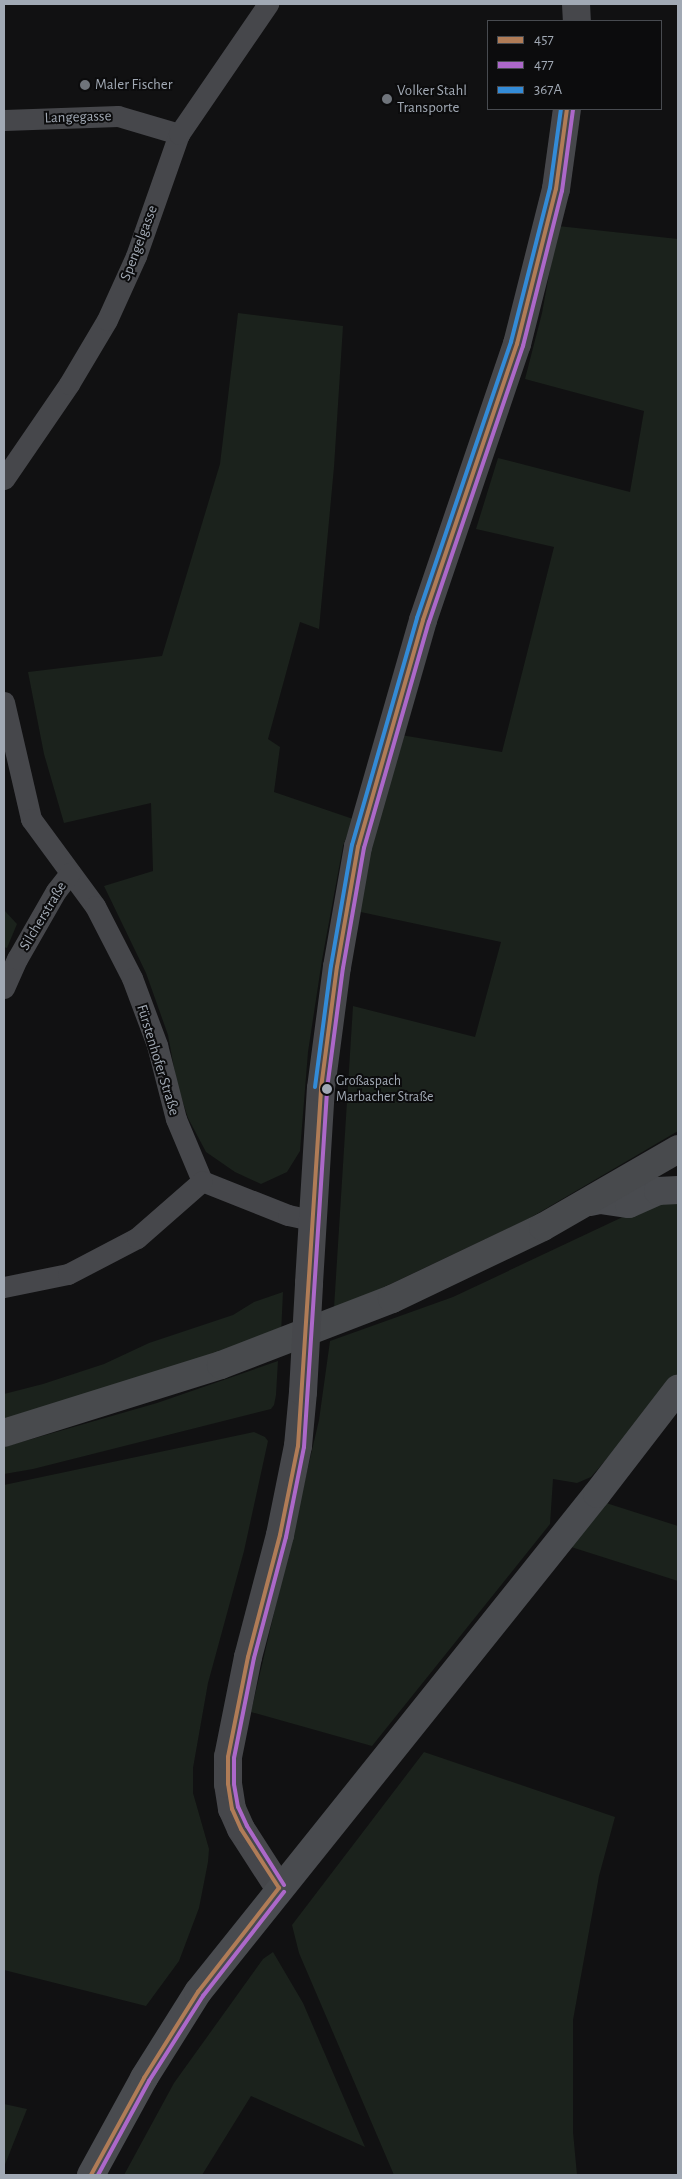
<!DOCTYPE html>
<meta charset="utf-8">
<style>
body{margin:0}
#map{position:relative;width:682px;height:2179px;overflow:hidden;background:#111112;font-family:"Alegreya Sans",sans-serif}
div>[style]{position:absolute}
.green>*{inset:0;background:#1b221c}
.minor>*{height:21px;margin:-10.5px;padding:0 10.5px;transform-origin:10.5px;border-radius:10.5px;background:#46474b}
.tertiary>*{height:28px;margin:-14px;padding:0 14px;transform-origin:14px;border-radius:14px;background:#46474b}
.secondary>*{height:28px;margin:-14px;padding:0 14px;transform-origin:14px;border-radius:14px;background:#494b4f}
.primary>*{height:28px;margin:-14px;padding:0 14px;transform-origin:14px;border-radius:14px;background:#484a4d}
.tertiary-bridge>*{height:28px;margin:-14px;padding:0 14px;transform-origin:14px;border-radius:14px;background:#46474b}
.bus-1>*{height:4px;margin:-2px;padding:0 2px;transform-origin:2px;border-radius:2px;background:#b07c57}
.bus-2>*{height:4px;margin:-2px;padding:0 2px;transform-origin:2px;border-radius:2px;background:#ac68c9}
.bus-3>*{height:4px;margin:-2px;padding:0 2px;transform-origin:2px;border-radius:2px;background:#338bd7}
.dots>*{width:14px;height:14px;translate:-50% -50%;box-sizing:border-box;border:2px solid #0c0c0d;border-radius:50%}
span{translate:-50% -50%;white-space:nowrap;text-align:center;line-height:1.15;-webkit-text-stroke:4px #0c0c0d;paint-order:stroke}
.bus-label{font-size:14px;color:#a1a9b4}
.left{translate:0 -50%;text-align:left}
.poi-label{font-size:15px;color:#a1a9b4}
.street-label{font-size:15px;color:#a1a9b4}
.frame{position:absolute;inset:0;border:5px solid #a1a9b4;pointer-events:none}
.legend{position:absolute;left:487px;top:20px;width:175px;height:90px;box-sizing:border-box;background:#0c0c0d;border:1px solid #484b50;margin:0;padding:6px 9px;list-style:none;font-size:15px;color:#a1a9b4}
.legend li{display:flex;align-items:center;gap:10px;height:25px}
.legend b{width:25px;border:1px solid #484b50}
</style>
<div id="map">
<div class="green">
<div style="clip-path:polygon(558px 226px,678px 239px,678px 1131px,530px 1218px,361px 1298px,334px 1308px,353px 1006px,475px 1037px,501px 942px,356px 911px,368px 851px,401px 735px,502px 752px,554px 547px,476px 529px,498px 458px,630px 492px,644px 411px,525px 379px,542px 313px)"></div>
<div style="clip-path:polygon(238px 313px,343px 326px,334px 467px,319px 629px,300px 622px,268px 739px,280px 747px,274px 792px,353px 819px,343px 846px,322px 960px,308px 1052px,300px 1151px,287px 1172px,261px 1184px,235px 1172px,206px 1152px,188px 1118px,177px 1084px,168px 1035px,146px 973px,104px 886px,153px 871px,151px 803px,64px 823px,44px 754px,28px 672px,162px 656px,220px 464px)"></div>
<div style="clip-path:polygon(4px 910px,17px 924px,7px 948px,4px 947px)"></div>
<div style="clip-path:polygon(661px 1199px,678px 1201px,678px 1376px,591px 1477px,577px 1483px,553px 1479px,550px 1524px,372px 1746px,251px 1712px,319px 1420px,330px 1341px,453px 1297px)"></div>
<div style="clip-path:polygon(283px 1292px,281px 1334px,4px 1422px,4px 1394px,43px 1384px,104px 1364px,149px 1343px,233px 1315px,254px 1302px)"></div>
<div style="clip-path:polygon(278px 1361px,276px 1395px,274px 1405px,271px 1409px,33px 1469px,4px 1474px,4px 1447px,157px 1403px)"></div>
<div style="clip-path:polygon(254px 1432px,265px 1437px,268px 1441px,244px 1551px,208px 1683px,193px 1768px,193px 1793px,209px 1849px,208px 1862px,199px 1908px,179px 1961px,146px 2006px,4px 1970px,4px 1485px)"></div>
<div style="clip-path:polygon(603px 1502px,678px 1526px,678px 1581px,568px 1546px)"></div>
<div style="clip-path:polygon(424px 1752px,615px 1817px,599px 1876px,573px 2020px,573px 2132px,577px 2175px,394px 2175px,299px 1953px,292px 1925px)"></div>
<div style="clip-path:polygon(273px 1952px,303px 2003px,365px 2147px,251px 2096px,202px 2175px,124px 2175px,174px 2083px,263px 1959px)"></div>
<div style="clip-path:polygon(4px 2104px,27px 2109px,4px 2167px)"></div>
</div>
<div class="minor">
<div style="left:4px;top:120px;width:114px;rotate:-2deg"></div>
<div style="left:118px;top:116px;width:64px;rotate:16.4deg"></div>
<div style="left:4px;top:479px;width:115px;rotate:-55.6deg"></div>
<div style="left:69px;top:384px;width:74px;rotate:-59.3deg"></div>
<div style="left:107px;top:320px;width:70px;rotate:-65.6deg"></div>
<div style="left:136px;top:256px;width:129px;rotate:-70.6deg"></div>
<div style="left:179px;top:134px;width:158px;rotate:-55.6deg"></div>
<div style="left:4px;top:702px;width:120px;rotate:77deg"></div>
<div style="left:31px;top:819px;width:108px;rotate:53.7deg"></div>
<div style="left:95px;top:906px;width:81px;rotate:62.8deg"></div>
<div style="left:132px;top:978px;width:72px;rotate:69.5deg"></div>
<div style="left:157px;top:1045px;width:76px;rotate:75.6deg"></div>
<div style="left:176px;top:1119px;width:67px;rotate:67.2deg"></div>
<div style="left:202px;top:1181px;width:92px;rotate:21.6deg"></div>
<div style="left:288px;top:1215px;width:25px;rotate:12deg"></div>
<div style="left:4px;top:988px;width:32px;rotate:-66deg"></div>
<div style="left:17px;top:959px;width:78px;rotate:-60.2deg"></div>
<div style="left:56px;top:891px;width:23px;rotate:-52deg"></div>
<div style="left:4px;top:1287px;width:65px;rotate:-11.5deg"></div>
<div style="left:68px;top:1274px;width:78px;rotate:-27.6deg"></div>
<div style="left:137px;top:1238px;width:86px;rotate:-41.2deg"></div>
</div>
<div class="tertiary">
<div style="left:576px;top:4px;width:17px;rotate:87deg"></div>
<div style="left:309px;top:1283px;width:195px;rotate:-86.5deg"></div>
<div style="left:321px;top:1088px;width:122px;rotate:-82.5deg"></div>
<div style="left:337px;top:967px;width:122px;rotate:-80.1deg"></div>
<div style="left:358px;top:847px;width:236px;rotate:-74deg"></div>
<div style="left:423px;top:620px;width:292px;rotate:-71.2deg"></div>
<div style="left:517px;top:344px;width:160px;rotate:-75.9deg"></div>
<div style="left:556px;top:189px;width:81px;rotate:-82.2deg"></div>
<div style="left:279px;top:1888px;width:70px;rotate:-122.8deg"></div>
<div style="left:241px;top:1829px;width:22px;rotate:-114deg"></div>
<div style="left:232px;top:1809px;width:25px;rotate:-99deg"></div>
<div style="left:228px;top:1784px;width:27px;rotate:-90deg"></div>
<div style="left:228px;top:1757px;width:102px;rotate:-78.7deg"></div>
<div style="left:248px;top:1657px;width:126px;rotate:-75.3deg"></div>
<div style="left:280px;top:1535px;width:91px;rotate:-78.6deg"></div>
<div style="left:298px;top:1446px;width:54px;rotate:-84.7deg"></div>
</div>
<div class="secondary">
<div style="left:590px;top:1202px;width:10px;rotate:-11deg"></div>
<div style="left:600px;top:1200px;width:29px;rotate:8deg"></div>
<div style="left:629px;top:1204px;width:32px;rotate:-24deg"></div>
<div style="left:658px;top:1191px;width:20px;rotate:-3deg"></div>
<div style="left:91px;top:2175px;width:111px;rotate:-61.3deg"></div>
<div style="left:144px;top:2078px;width:102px;rotate:-57.9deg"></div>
<div style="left:198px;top:1992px;width:638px;rotate:-51.3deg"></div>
<div style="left:597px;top:1494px;width:133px;rotate:-52.4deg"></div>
</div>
<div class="primary">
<div style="left:4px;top:1433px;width:227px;rotate:-17.4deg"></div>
<div style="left:221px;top:1365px;width:183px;rotate:-21.1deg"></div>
<div style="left:392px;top:1299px;width:167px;rotate:-25.5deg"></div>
<div style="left:543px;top:1227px;width:156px;rotate:-30deg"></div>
</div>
<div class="tertiary-bridge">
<div style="left:303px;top:1392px;width:109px;rotate:-86.8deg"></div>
</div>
<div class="bus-1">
<div style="left:279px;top:1888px;width:70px;rotate:-122.8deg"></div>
<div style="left:241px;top:1829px;width:22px;rotate:-114deg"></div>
<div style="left:232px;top:1809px;width:25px;rotate:-99deg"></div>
<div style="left:228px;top:1784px;width:27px;rotate:-90deg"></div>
<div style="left:228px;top:1757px;width:102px;rotate:-78.7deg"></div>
<div style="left:248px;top:1657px;width:126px;rotate:-75.3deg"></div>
<div style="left:280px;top:1535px;width:91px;rotate:-78.6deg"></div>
<div style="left:298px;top:1446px;width:359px;rotate:-86.3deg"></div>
<div style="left:321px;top:1088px;width:122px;rotate:-82.5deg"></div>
<div style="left:337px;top:967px;width:122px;rotate:-80.1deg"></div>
<div style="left:358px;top:847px;width:236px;rotate:-74deg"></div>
<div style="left:423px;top:620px;width:292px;rotate:-71.2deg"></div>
<div style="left:517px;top:344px;width:160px;rotate:-75.9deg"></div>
<div style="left:556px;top:189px;width:81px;rotate:-82.2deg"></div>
<div style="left:91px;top:2175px;width:111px;rotate:-61.3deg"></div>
<div style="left:144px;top:2078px;width:102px;rotate:-57.9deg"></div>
<div style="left:198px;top:1992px;width:132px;rotate:-52.1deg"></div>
</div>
<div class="bus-2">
<div style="left:284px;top:1885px;width:70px;rotate:-122.1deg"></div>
<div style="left:247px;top:1826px;width:21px;rotate:-115deg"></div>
<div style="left:238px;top:1807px;width:23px;rotate:-100deg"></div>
<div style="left:234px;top:1784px;width:26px;rotate:-90deg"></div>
<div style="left:234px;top:1758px;width:102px;rotate:-78.7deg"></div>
<div style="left:254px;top:1658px;width:125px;rotate:-75.2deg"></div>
<div style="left:286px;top:1537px;width:92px;rotate:-78.7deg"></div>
<div style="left:304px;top:1447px;width:359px;rotate:-86.3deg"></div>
<div style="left:327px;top:1089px;width:122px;rotate:-82.5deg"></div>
<div style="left:343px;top:968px;width:122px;rotate:-80.1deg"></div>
<div style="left:364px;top:848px;width:235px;rotate:-74deg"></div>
<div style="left:429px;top:622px;width:292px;rotate:-71.2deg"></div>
<div style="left:523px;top:346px;width:160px;rotate:-75.9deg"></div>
<div style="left:562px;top:191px;width:82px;rotate:-82.3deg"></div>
<div style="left:98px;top:2175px;width:107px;rotate:-61.5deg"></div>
<div style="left:149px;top:2081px;width:101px;rotate:-57.6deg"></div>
<div style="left:203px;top:1996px;width:132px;rotate:-52.1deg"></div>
</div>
<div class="bus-3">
<div style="left:315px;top:1087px;width:122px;rotate:-82.5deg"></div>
<div style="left:331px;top:966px;width:123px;rotate:-80.2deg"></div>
<div style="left:352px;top:845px;width:236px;rotate:-74deg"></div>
<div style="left:417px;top:618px;width:292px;rotate:-71.2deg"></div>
<div style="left:511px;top:342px;width:159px;rotate:-75.8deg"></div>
<div style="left:550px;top:188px;width:80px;rotate:-82.1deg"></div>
</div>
<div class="dots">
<div style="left:85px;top:85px;background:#6f747b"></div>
<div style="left:387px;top:99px;background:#6f747b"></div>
<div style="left:327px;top:1089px;background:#a1a9b4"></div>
</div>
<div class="bus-label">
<span class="left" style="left:336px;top:1089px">Großaspach<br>Marbacher Straße</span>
</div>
<div class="poi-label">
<span class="left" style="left:95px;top:85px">Maler Fischer</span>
<span class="left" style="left:397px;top:99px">Volker Stahl<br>Transporte</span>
</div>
<div class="street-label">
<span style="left:78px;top:117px;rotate:-2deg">Langegasse</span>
<span style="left:139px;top:243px;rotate:-69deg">Spengelgasse</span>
<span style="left:43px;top:916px;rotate:-59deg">Silcherstraße</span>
<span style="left:158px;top:1060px;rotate:73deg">Fürstenhofer Straße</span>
</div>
<div class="frame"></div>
<ul class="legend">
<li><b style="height:6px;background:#b07c57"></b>457</li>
<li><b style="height:6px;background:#ac68c9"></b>477</li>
<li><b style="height:6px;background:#338bd7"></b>367A</li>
</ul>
</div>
